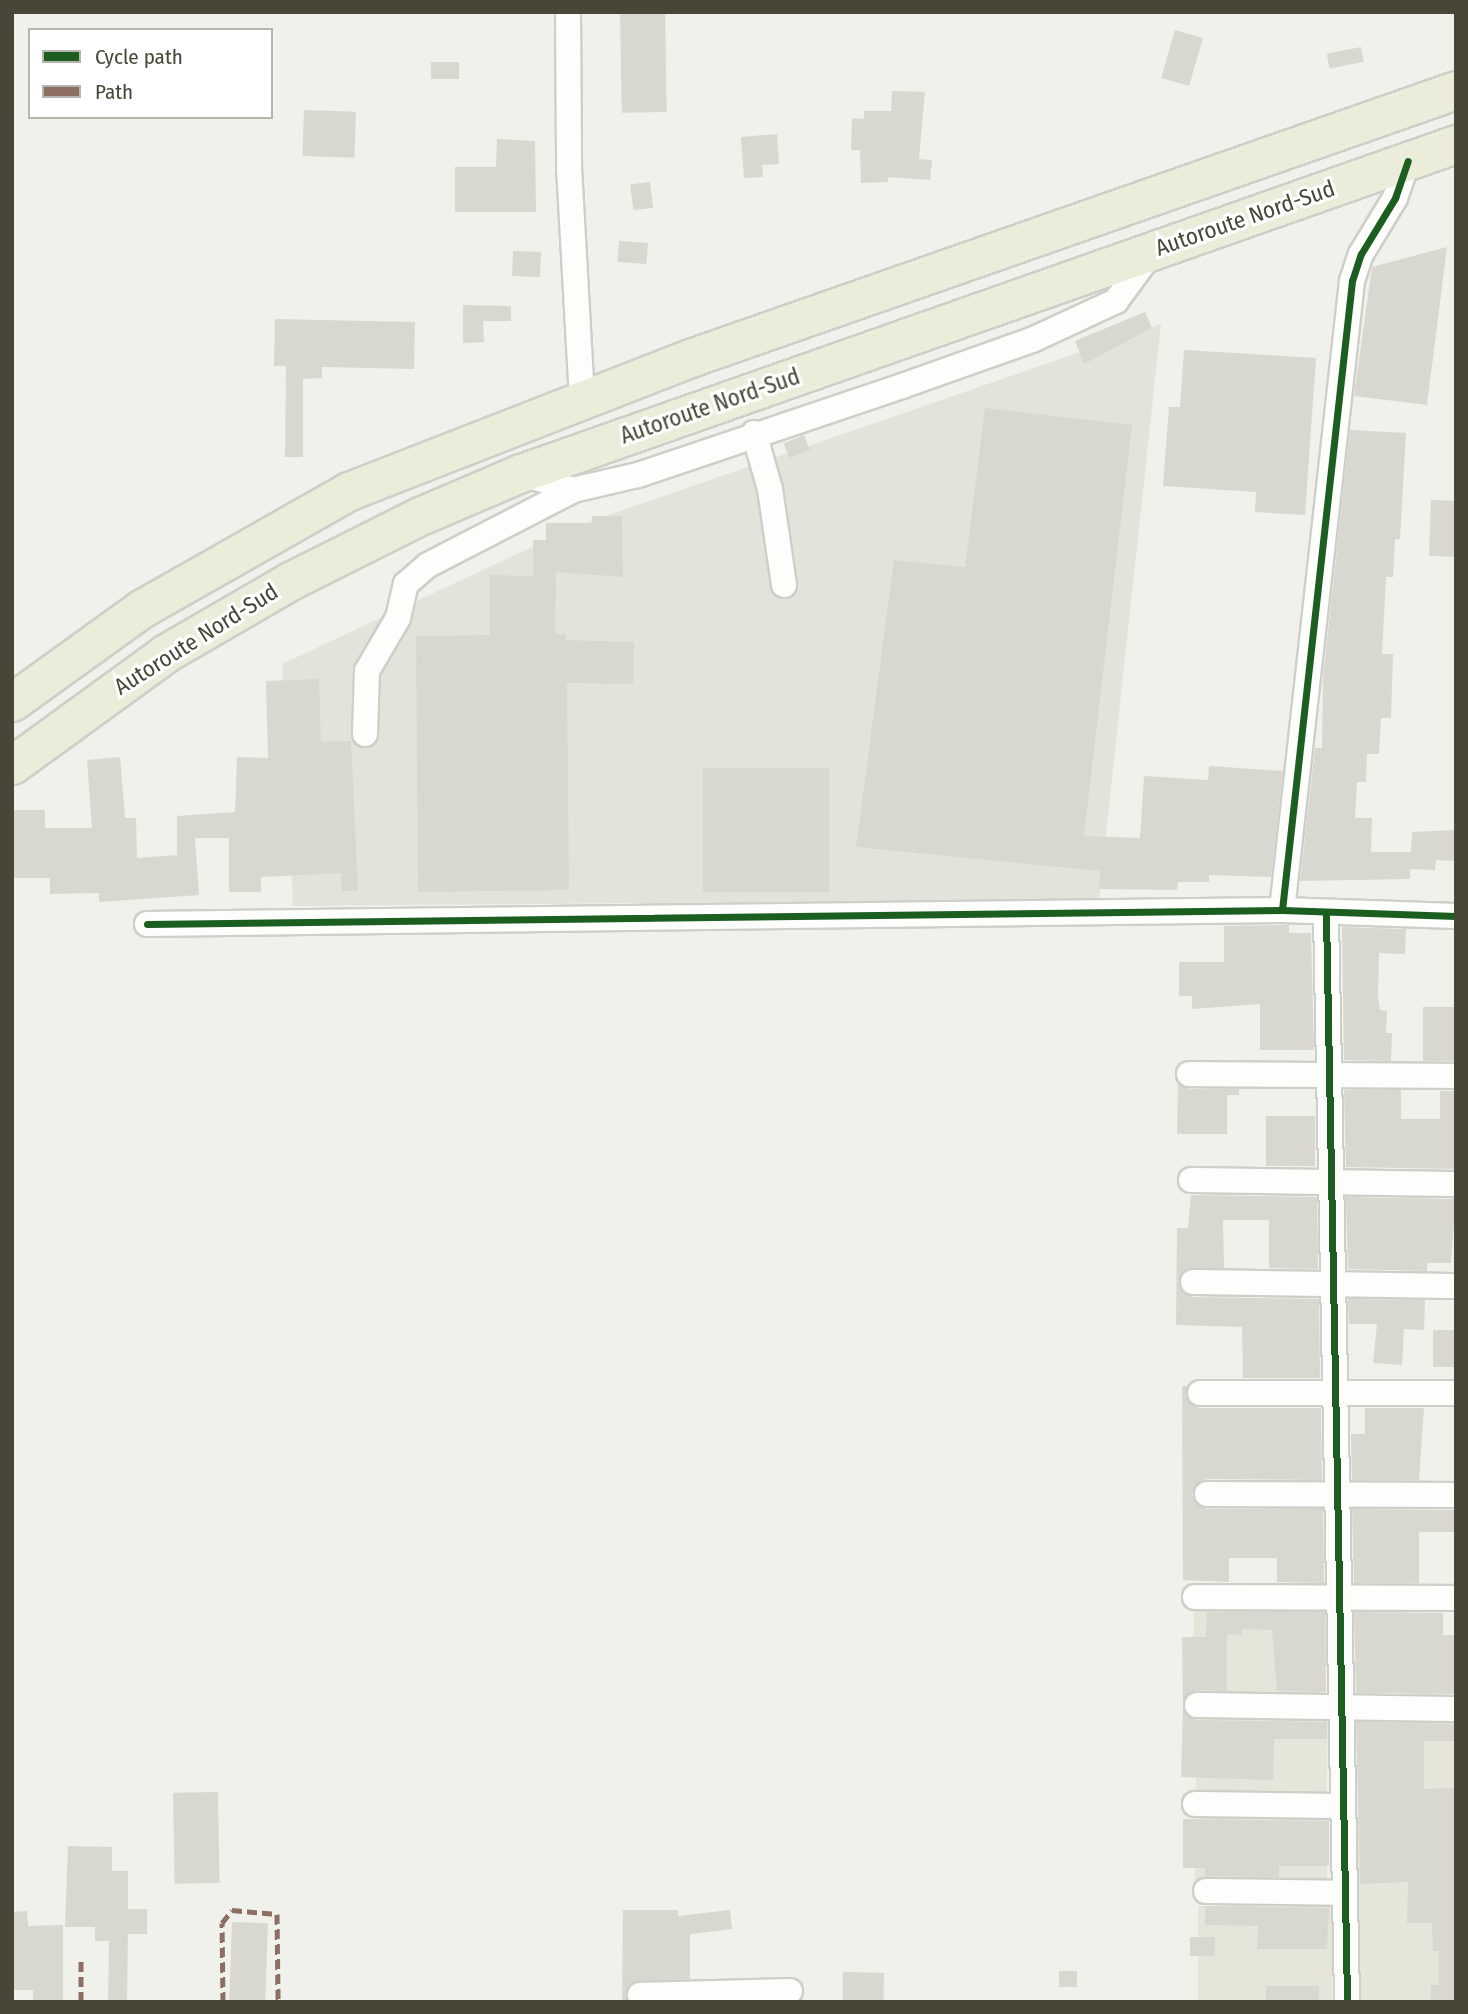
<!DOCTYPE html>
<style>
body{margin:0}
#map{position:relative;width:1468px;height:2014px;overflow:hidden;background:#f1f1ec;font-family:"Fira Sans Condensed",sans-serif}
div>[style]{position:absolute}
.residential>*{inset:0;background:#e5e5d9;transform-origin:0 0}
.industrial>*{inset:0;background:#e4e3db}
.building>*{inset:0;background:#d8d8d1;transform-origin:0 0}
.roads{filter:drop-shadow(2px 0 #cfcfc9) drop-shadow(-2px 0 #cfcfc9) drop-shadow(0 2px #cfcfc9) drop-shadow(0 -2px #cfcfc9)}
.minor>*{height:24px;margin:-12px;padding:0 12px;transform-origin:12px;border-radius:12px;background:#fdfdfc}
.highway>*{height:37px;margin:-18.5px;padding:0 18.5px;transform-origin:18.5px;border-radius:18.5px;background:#ececda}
.quiet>*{height:5px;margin-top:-2.5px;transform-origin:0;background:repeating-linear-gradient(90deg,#8d6e63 0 10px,transparent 0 15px)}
.cycleway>*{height:7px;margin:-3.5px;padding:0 3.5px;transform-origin:3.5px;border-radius:3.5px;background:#1b5e20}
span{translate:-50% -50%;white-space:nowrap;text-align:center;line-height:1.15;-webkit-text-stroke:6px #fff;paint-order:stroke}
.street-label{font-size:23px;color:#484737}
.frame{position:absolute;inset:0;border:14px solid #484737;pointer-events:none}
.legend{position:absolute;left:28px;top:28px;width:245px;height:91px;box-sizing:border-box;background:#fff;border:2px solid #b6b5af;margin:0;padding:9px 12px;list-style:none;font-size:21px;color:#484737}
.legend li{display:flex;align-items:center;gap:14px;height:35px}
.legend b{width:35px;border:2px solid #b6b5af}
</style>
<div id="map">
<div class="residential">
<div style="left:1194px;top:1609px;width:132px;height:83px;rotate:1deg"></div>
<div style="left:1197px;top:1712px;width:131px;height:83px;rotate:1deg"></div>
<div style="left:1360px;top:1720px;width:96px;height:282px;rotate:1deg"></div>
<div style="left:1196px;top:1815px;width:132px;height:67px;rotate:1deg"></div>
<div style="left:1332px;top:1906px;width:96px;height:134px;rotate:90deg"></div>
</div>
<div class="industrial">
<div style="clip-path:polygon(1161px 324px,1099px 899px,293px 906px,282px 664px,577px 526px)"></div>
</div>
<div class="building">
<div style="left:665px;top:13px;width:99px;height:45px;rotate:89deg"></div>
<div style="left:1175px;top:30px;width:29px;height:50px;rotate:16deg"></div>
<div style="left:1361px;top:47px;width:15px;height:35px;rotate:79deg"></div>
<div style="left:431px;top:62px;width:28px;height:17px"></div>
<div style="clip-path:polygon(892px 91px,925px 92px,919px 159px,932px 160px,930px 180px,888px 177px,888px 182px,861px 183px,860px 150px,851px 150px,852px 118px,864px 119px,864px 111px,891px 111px)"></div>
<div style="left:304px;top:110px;width:52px;height:46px;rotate:2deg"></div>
<div style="clip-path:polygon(777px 134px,779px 164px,762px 165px,763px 177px,744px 178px,741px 137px)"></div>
<div style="clip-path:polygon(497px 139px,535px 141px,536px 212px,455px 212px,455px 167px,496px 167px)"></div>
<div style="left:650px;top:182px;width:26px;height:20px;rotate:83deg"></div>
<div style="left:619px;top:241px;width:29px;height:21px;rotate:4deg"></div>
<div style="clip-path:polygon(1447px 247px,1427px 405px,1354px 396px,1372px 267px)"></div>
<div style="left:513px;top:251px;width:28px;height:25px;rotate:2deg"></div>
<div style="clip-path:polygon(463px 305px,511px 306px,511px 321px,483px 321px,484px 342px,463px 343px)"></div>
<div style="clip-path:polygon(1145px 312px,1152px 328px,1084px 364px,1075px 341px)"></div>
<div style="clip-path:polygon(275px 319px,415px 322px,414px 369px,322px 367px,322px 378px,303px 379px,303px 457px,285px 457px,286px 366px,274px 366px)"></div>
<div style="clip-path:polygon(1184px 350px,1316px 358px,1305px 515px,1255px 512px,1256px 492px,1163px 486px,1169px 407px,1180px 407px)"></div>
<div style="clip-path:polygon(985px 408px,1132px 425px,1084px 836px,1140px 838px,1144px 776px,1208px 780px,1209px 766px,1283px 771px,1271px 877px,1209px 875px,1209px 882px,1178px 882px,1177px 890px,1099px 889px,1100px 871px,856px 847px,894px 560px,965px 567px)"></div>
<div style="clip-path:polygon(1350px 430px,1406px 433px,1400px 539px,1395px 539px,1393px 577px,1386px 577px,1382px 654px,1393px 654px,1391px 718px,1381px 718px,1379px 754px,1367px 754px,1366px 782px,1357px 782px,1355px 818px,1372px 818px,1371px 852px,1411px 852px,1412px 832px,1456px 830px,1456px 861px,1436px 860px,1435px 870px,1410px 869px,1410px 879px,1300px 881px,1315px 748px,1322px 748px,1323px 677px)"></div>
<div style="left:804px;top:435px;width:16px;height:22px;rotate:68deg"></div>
<div style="left:1431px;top:500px;width:25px;height:56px;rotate:2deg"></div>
<div style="clip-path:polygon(592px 516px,622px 516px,623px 577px,556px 572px,555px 634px,566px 634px,566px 640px,634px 642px,633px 684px,567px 683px,569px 890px,418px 892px,416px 636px,490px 635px,490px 575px,533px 576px,533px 540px,546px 540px,546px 523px,592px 523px)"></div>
<div style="clip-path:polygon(319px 679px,321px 742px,351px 741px,358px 891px,342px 891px,341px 873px,261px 877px,261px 892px,229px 892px,229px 838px,195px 838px,199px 895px,99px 902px,99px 893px,50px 894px,50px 878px,12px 878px,12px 810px,45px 810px,45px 828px,92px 828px,87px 760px,120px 757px,125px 818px,136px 818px,137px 858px,177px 855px,177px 816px,235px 812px,237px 757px,268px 758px,266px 681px)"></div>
<div style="left:829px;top:768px;width:124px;height:126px;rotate:90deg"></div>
<div style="clip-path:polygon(1289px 925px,1289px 933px,1311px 933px,1314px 1050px,1260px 1050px,1260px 1004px,1192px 1009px,1192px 996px,1179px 996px,1179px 962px,1224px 962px,1224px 926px)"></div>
<div style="clip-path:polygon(1342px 927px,1406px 929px,1405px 954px,1379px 953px,1378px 998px,1380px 1010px,1387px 1011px,1386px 1033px,1392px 1033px,1391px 1061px,1344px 1060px)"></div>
<div style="left:1423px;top:1007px;width:33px;height:54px"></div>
<div style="clip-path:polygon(1178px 1083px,1189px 1089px,1239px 1089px,1239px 1095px,1227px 1095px,1227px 1134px,1177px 1134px)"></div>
<div style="clip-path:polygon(1344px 1090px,1401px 1090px,1401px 1119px,1440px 1119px,1440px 1091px,1456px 1091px,1456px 1169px,1346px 1167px)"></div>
<div style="left:1266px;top:1116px;width:49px;height:50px"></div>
<div style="clip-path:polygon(1191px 1195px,1317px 1197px,1318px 1269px,1269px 1268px,1269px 1220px,1223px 1220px,1224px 1268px,1186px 1269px,1178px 1282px,1193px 1297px,1319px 1299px,1320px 1378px,1243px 1378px,1242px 1327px,1176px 1325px,1177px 1228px,1188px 1228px)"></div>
<div style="clip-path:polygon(1346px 1197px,1456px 1199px,1451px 1263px,1427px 1263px,1427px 1271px,1348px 1269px)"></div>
<div style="clip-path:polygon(1348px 1299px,1425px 1300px,1424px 1330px,1404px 1329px,1402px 1365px,1373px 1363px,1377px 1324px,1349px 1324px)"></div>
<div style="left:1433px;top:1330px;width:23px;height:37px"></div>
<div style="clip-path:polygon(1182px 1386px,1187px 1386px,1188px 1401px,1199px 1408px,1321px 1408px,1322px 1480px,1207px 1479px,1195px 1486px,1192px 1495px,1207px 1509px,1323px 1509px,1324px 1583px,1277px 1582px,1277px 1558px,1229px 1558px,1229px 1582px,1183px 1580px)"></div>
<div style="clip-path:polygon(1365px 1408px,1424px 1408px,1419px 1480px,1352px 1480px,1351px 1434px,1365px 1434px)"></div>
<div style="clip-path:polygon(1352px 1509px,1456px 1510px,1456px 1532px,1419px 1532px,1419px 1583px,1354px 1583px)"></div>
<div style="clip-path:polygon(1207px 1612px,1325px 1612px,1326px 1692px,1277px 1691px,1272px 1630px,1242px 1629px,1242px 1635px,1227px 1634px,1227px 1691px,1197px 1690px,1183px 1702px,1182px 1637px,1206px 1637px)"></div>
<div style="clip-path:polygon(1354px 1612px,1443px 1613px,1443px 1635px,1456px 1635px,1456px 1694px,1356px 1693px)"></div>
<div style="clip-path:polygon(1183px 1708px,1197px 1720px,1327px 1722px,1327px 1739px,1274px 1739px,1273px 1780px,1181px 1777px)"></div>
<div style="clip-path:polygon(1356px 1722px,1456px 1724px,1456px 1741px,1424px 1741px,1424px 1789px,1456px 1788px,1456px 2002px,1431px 2002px,1431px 1985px,1439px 1985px,1439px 1951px,1433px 1951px,1432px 1923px,1407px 1923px,1408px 1882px,1360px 1884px)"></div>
<div style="left:218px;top:1792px;width:91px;height:45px;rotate:89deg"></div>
<div style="clip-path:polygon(1183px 1819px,1329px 1821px,1329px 1866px,1279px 1866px,1279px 1877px,1205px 1876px,1205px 1868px,1183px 1868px)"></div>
<div style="clip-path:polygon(68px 1846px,112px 1847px,112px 1871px,128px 1871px,128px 1909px,147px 1909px,147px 1934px,128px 1934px,127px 2002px,108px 2002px,109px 1941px,95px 1941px,95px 1927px,65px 1927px)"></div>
<div style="clip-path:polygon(1205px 1906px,1329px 1908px,1327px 1949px,1257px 1949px,1258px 1926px,1205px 1925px)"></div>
<div style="clip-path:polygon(623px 1910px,678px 1910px,678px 1916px,730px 1910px,732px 1929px,690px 1934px,690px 1979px,633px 1982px,627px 2002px,622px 2002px)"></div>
<div style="clip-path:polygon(27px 1911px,28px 1926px,63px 1925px,63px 2002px,33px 2002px,33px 1990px,12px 1990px,12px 1912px)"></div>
<div style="left:232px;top:1922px;width:36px;height:80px;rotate:2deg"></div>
<div style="left:1190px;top:1937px;width:25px;height:19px"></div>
<div style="left:1059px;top:1971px;width:18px;height:16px"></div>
<div style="left:843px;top:1972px;width:41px;height:30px;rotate:1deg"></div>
<div style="left:1266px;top:1986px;width:53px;height:16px"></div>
</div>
<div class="roads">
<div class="minor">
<div style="left:568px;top:12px;width:155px;rotate:89.6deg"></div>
<div style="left:569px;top:167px;width:231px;rotate:86.8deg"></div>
<div style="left:754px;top:433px;width:58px;rotate:74.1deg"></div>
<div style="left:770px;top:489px;width:97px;rotate:81.7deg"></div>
<div style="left:521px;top:473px;width:55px;rotate:18.1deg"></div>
<div style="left:573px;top:490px;width:67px;rotate:-13deg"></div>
<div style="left:638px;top:475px;width:279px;rotate:-18.6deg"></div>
<div style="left:902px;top:386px;width:138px;rotate:-19.5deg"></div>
<div style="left:1032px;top:340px;width:93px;rotate:-24.9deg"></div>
<div style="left:1116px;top:301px;width:61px;rotate:-53.7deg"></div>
<div style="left:365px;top:734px;width:63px;rotate:-88.2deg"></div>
<div style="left:367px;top:671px;width:61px;rotate:-59.7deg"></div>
<div style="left:398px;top:618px;width:35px;rotate:-77deg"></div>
<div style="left:406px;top:584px;width:29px;rotate:-41deg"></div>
<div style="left:428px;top:565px;width:163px;rotate:-27.3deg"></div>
<div style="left:1282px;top:910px;width:633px;rotate:-83.65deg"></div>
<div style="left:1352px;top:281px;width:28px;rotate:-72deg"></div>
<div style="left:1361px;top:254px;width:66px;rotate:-58.7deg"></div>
<div style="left:1395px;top:198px;width:39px;rotate:-71deg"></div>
<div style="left:1326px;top:915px;width:1087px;rotate:88.89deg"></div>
<div style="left:147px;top:924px;width:1135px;rotate:-0.71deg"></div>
<div style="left:1282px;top:910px;width:174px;rotate:2deg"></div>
<div style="left:1189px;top:1074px;width:267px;rotate:0.4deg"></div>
<div style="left:1191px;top:1180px;width:265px;rotate:0.9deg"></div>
<div style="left:1193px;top:1282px;width:263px;rotate:0.9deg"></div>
<div style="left:1200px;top:1393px;width:256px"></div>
<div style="left:1207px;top:1494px;width:249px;rotate:0.2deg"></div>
<div style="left:1195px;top:1597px;width:261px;rotate:0.2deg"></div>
<div style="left:1197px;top:1705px;width:259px;rotate:0.9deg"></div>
<div style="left:1195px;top:1804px;width:148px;rotate:0.8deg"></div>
<div style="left:1206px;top:1891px;width:139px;rotate:0.8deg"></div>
<div style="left:640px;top:1995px;width:150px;rotate:-1.5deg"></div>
</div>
<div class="highway">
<div style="left:12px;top:702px;width:159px;rotate:-35.8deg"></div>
<div style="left:141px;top:609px;width:239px;rotate:-29.6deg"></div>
<div style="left:349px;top:491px;width:369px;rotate:-21.3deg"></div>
<div style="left:693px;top:357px;width:808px;rotate:-19.29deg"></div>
<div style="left:12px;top:765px;width:190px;rotate:-36deg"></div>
<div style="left:166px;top:653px;width:143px;rotate:-30.1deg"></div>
<div style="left:290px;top:581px;width:145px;rotate:-26.6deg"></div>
<div style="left:420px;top:516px;width:110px;rotate:-23.1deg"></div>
<div style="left:521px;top:473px;width:991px;rotate:-19.39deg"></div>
</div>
</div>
<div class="quiet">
<div style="left:81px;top:2002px;width:44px;rotate:-90deg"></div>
<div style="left:223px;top:2002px;width:79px;rotate:-90.7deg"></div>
<div style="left:222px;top:1923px;width:16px;rotate:-52deg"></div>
<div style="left:232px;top:1910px;width:45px;rotate:5.1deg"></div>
<div style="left:277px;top:1914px;width:88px;rotate:89.3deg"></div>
</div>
<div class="cycleway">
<div style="left:1282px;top:910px;width:633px;rotate:-83.65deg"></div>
<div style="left:1352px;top:281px;width:28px;rotate:-72deg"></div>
<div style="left:1361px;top:254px;width:66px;rotate:-58.7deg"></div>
<div style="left:1395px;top:198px;width:39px;rotate:-71deg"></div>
<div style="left:1326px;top:915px;width:1087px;rotate:88.89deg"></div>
<div style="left:147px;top:924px;width:1135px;rotate:-0.71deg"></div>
<div style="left:1282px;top:910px;width:174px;rotate:2deg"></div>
</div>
<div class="street-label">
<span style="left:1245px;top:218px;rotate:-19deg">Autoroute Nord-Sud</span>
<span style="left:710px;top:406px;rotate:-19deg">Autoroute Nord-Sud</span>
<span style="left:196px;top:639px;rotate:-32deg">Autoroute Nord-Sud</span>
</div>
<div class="frame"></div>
<ul class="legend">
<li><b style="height:9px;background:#1b5e20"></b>Cycle path</li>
<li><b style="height:9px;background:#8d6e63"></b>Path</li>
</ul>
</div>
